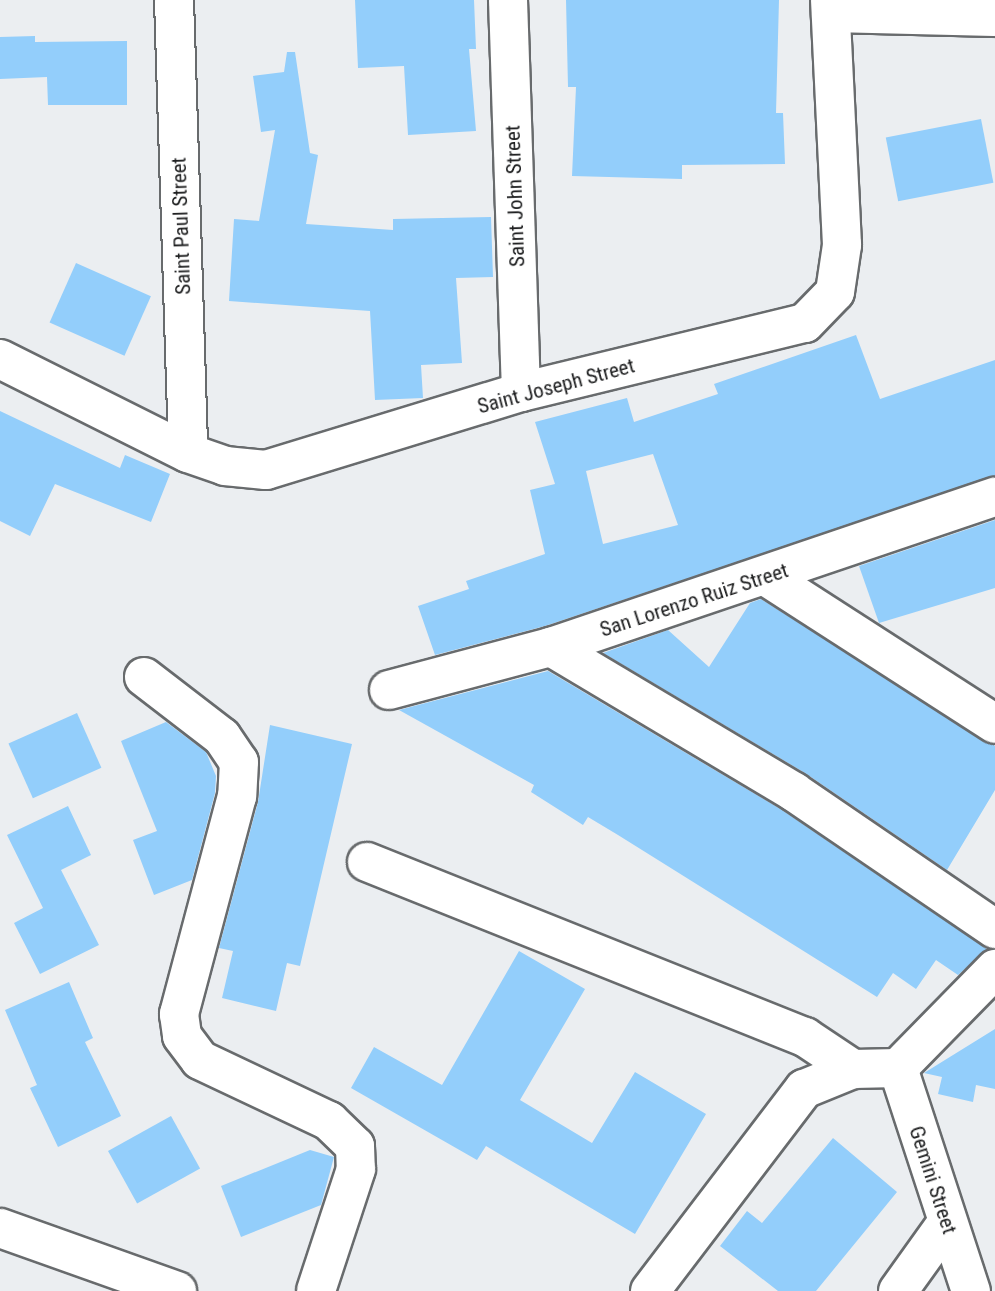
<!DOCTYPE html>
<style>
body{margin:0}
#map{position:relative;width:995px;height:1291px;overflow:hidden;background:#ebeef1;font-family:"Roboto Condensed",sans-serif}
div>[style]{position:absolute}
.building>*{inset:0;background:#93cefb;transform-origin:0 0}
.roads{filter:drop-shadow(2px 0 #686b6d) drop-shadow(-2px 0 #686b6d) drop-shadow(0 2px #686b6d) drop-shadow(0 -2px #686b6d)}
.minor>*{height:38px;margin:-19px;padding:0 19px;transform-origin:19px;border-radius:19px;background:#fff}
span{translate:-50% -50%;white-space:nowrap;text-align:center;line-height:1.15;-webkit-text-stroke:5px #fff;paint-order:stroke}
.street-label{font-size:21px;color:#1d1e1f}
</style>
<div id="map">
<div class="building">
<div style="clip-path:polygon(355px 0,474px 0,476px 49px,469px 49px,476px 131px,408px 135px,404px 66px,358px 68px)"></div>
<div style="clip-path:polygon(566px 0,779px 0,776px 113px,783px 113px,785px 164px,682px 165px,682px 179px,572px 176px,576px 87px,568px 87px)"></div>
<div style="clip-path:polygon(35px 36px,35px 42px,127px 41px,127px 105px,48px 105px,47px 77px,0 79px,0 37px)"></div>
<div style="clip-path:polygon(287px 52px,295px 52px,310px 153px,318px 155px,306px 224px,393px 230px,393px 219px,491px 217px,493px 277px,456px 278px,462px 363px,421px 365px,423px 398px,375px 400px,370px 311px,229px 301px,234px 219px,259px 221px,275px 130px,261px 132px,253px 76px,284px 72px)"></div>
<div style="left:981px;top:119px;width:65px;height:97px;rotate:79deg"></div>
<div style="left:76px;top:263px;width:82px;height:65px;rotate:24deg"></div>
<div style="clip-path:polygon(evenodd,856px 335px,880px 399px,995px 360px,995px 476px,545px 626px,435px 655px,418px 606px,469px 589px,466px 581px,545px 554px,530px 490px,555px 484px,535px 422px,627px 398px,634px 422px,718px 394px,714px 384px,856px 335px,653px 454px,678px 525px,603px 544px,586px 471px,653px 454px)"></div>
<div style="clip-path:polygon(0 411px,120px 468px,125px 455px,170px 474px,151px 522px,55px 484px,30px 536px,0 521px)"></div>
<div style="clip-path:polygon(995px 520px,995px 588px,879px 623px,859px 566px)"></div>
<div style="clip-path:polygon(761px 599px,995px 746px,995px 790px,947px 870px,805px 773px,603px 653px,668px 630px,709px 667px,750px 603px)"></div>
<div style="clip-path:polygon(548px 671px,782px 810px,987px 949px,958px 975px,936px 960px,916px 989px,893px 973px,877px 997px,618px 835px,588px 817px,583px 825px,531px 792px,534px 785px,399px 710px)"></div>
<div style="left:77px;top:713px;width:60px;height:75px;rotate:66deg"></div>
<div style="clip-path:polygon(166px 722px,206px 752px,216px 776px,215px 793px,192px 880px,154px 895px,133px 840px,157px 831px,121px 741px)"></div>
<div style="clip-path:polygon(270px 725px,352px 744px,300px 966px,287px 963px,276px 1011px,222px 998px,233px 951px,219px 948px,258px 802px)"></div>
<div style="clip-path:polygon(68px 806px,91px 855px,61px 870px,99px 945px,40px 974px,14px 923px,43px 908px,7px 835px)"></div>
<div style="clip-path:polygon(519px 951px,585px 989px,520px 1100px,592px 1143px,635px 1072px,706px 1114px,635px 1234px,486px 1146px,477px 1160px,351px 1088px,374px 1047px,442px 1085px)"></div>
<div style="clip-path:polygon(69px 982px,93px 1038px,85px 1042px,121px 1116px,58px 1147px,30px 1088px,37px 1085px,5px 1010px)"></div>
<div style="clip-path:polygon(995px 1029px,995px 1089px,976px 1085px,973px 1102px,938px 1094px,942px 1077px,924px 1073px)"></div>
<div style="left:171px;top:1116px;width:60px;height:72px;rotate:61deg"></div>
<div style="clip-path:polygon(833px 1138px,897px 1192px,816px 1291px,778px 1291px,720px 1246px,747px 1211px,762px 1223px)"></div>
<div style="clip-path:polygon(310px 1150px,334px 1157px,321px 1205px,241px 1237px,221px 1186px)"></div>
</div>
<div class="roads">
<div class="minor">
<div style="left:174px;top:0;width:453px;rotate:88.2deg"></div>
<div style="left:508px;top:0;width:392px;rotate:88.1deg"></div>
<div style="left:831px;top:13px;width:164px;rotate:1.4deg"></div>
<div style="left:0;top:359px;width:210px;rotate:26.6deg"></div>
<div style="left:188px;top:453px;width:39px;rotate:19deg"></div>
<div style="left:225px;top:466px;width:41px;rotate:5.6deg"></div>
<div style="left:266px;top:470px;width:267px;rotate:-17deg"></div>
<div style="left:521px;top:392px;width:292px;rotate:-13.7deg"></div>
<div style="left:805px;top:323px;width:43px;rotate:-45.9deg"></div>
<div style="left:835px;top:292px;width:48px;rotate:-81.5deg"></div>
<div style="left:842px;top:245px;width:245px;rotate:-92.8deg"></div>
<div style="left:767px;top:577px;width:271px;rotate:32.8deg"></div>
<div style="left:551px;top:647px;width:283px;rotate:30.8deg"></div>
<div style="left:794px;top:792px;width:243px;rotate:34.3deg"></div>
<div style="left:144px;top:677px;width:98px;rotate:37.6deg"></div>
<div style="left:222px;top:737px;width:30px;rotate:56deg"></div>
<div style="left:239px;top:762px;width:34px;rotate:93deg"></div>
<div style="left:237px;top:796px;width:226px;rotate:104.9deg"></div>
<div style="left:179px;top:1014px;width:22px;rotate:82deg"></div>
<div style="left:182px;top:1036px;width:30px;rotate:53deg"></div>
<div style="left:200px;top:1060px;width:143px;rotate:25.3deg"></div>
<div style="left:329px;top:1121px;width:36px;rotate:44deg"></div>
<div style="left:355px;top:1146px;width:23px;rotate:88deg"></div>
<div style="left:356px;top:1169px;width:128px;rotate:108.2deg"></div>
<div style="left:389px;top:690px;width:168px;rotate:-14.9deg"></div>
<div style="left:551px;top:647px;width:469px;rotate:-18.7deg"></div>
<div style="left:367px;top:862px;width:472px;rotate:21.8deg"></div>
<div style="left:805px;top:1037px;width:58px;rotate:33.7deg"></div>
<div style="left:898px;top:1068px;width:235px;rotate:71.9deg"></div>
<div style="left:898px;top:1068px;width:139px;rotate:-45.6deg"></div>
<div style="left:0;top:1228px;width:188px;rotate:19.6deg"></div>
<div style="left:650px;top:1291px;width:254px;rotate:-52.7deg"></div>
<div style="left:804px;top:1089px;width:53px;rotate:-22.2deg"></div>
<div style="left:853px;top:1069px;width:45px;rotate:-1.3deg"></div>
<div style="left:898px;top:1291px;width:82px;rotate:-54.4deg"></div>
</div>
</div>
<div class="street-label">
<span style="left:515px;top:196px;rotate:-92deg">Saint John Street</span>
<span style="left:181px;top:226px;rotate:-92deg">Saint Paul Street</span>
<span style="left:556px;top:386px;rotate:-15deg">Saint Joseph Street</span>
<span style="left:694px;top:600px;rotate:-18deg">San Lorenzo Ruiz Street</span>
<span style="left:933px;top:1180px;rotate:72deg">Gemini Street</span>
</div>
</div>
